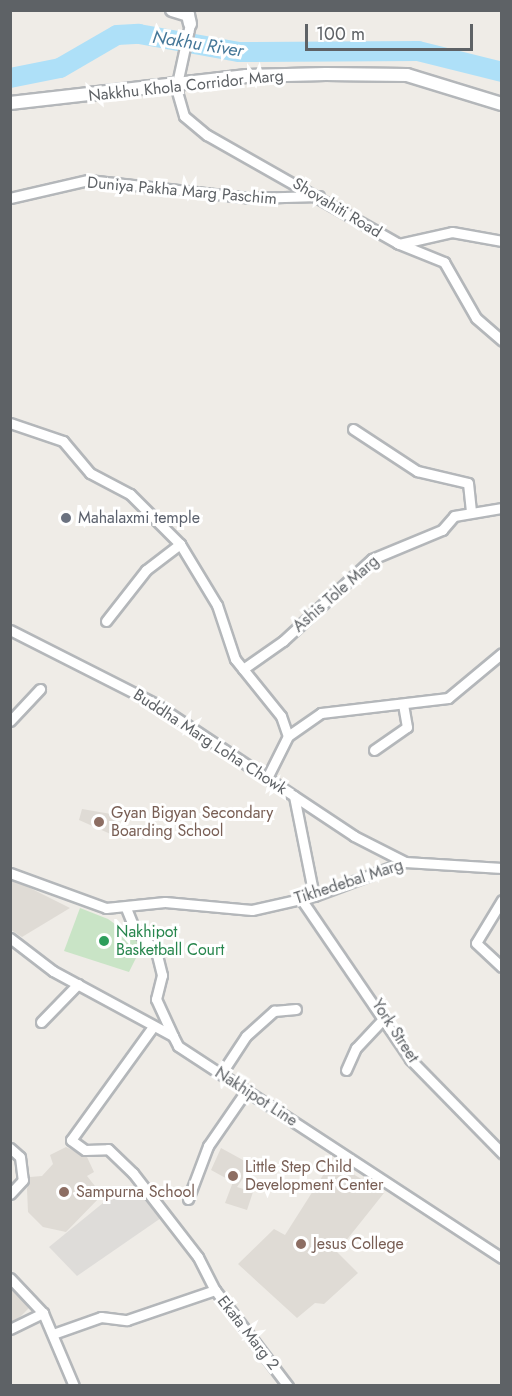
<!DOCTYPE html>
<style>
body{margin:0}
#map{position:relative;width:512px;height:1396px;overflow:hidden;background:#efece7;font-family:Jost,sans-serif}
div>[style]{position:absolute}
.industrial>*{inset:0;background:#dedcd9}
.education>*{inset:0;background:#dfdbd5}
.green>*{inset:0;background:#c9e4c6}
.river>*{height:20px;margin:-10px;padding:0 10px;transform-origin:10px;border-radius:10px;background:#aee0f8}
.roads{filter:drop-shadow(2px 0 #b4b7ba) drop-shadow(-2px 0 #b4b7ba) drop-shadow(0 2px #b4b7ba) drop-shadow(0 -2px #b4b7ba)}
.minor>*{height:9px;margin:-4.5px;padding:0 4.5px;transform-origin:4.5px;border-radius:4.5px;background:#fff}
.tertiary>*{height:12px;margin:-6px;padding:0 6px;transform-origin:6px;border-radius:6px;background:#fff}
.dots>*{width:16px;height:16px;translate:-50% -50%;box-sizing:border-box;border:3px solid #fff;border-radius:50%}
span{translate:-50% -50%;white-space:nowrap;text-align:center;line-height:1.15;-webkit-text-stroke:6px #fff;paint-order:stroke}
.street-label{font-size:16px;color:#5e6266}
.worship-label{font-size:16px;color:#5b616d}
.left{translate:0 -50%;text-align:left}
.education-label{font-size:16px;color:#785e54}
.leisure-label{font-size:16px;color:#27864d}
.water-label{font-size:18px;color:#457798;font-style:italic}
.frame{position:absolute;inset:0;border:12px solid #5e6266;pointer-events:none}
.scale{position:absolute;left:305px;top:24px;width:168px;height:27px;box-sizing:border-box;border:3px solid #5e6266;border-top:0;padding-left:8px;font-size:18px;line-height:21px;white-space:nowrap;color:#5e6266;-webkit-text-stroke:4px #fff;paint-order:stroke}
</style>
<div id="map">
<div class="industrial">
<div style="clip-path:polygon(138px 1187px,161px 1218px,77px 1276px,49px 1247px,103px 1203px)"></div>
</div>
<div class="education">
<div style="clip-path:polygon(82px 809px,117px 815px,115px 836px,79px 820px)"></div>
<div style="clip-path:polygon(11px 879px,12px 879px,70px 908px,22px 937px,11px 930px)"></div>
<div style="clip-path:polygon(66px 1147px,87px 1157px,94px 1172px,87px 1176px,102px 1195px,66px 1232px,43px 1227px,28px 1212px,27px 1189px,30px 1177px,42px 1176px,53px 1164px,50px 1155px)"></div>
<div style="clip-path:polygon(221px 1148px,252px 1165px,237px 1187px,253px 1192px,247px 1210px,225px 1203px,233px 1182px,211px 1170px)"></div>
<div style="clip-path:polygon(332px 1161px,384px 1193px,337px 1252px,358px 1273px,324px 1304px,315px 1303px,297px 1318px,238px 1264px,274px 1229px,285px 1235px)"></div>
<div style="clip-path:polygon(11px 1282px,32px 1305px,11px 1326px)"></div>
</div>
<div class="green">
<div style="clip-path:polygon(80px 908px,108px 919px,143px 944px,129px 972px,64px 951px)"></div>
</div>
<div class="river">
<div style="left:10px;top:78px;width:51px;rotate:-11.3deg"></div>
<div style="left:60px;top:68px;width:66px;rotate:-30.1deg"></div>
<div style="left:117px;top:35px;width:22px;rotate:-3deg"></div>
<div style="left:139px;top:34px;width:102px;rotate:10.2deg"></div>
<div style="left:239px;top:52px;width:179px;rotate:-0.3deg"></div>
<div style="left:418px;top:51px;width:87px;rotate:14deg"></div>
</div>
<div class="roads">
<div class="minor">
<div style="left:190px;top:24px;width:66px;rotate:102.3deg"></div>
<div style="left:176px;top:88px;width:29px;rotate:74deg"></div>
<div style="left:184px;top:116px;width:30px;rotate:40deg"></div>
<div style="left:207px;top:135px;width:219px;rotate:29.6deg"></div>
<div style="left:397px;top:243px;width:51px;rotate:22deg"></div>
<div style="left:444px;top:262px;width:64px;rotate:60.3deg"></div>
<div style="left:476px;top:318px;width:35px;rotate:41deg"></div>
<div style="left:10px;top:198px;width:80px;rotate:-13deg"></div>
<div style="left:88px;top:180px;width:163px;rotate:6.3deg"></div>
<div style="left:250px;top:198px;width:69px;rotate:-1.7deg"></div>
<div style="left:399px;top:244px;width:54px;rotate:-12.8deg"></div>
<div style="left:452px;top:232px;width:51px;rotate:10.2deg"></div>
<div style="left:10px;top:423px;width:56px;rotate:18.8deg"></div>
<div style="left:63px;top:441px;width:42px;rotate:49.8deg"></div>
<div style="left:90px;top:473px;width:45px;rotate:27.7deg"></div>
<div style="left:130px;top:494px;width:71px;rotate:45deg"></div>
<div style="left:180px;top:544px;width:71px;rotate:58.8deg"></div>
<div style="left:217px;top:605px;width:57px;rotate:71.6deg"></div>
<div style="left:235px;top:659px;width:73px;rotate:51.1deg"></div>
<div style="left:281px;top:716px;width:21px;rotate:71deg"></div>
<div style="left:353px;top:429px;width:77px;rotate:33.3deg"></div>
<div style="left:417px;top:471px;width:52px;rotate:13.2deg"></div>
<div style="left:468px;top:483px;width:29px;rotate:84deg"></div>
<div style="left:106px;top:621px;width:65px;rotate:-51.9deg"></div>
<div style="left:146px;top:570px;width:43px;rotate:-37.4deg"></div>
<div style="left:10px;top:630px;width:161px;rotate:26.9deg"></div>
<div style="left:154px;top:703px;width:240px;rotate:33.6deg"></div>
<div style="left:354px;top:836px;width:57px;rotate:27deg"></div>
<div style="left:243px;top:669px;width:49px;rotate:-35deg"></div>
<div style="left:283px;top:641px;width:121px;rotate:-42.7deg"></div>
<div style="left:372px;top:559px;width:76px;rotate:-22.5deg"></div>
<div style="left:442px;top:530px;width:18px;rotate:-49deg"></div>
<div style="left:454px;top:516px;width:49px;rotate:-9.5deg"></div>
<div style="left:10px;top:721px;width:44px;rotate:-46.8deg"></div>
<div style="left:374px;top:750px;width:40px;rotate:-34.9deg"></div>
<div style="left:407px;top:727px;width:22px;rotate:-100deg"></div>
<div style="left:268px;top:776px;width:45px;rotate:-63.4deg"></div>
<div style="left:288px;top:736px;width:40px;rotate:-34.9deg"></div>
<div style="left:321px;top:713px;width:128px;rotate:-6.7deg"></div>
<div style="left:448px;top:698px;width:70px;rotate:-39.8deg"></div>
<div style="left:294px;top:796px;width:102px;rotate:78.7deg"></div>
<div style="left:10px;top:873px;width:102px;rotate:20deg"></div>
<div style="left:106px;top:908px;width:59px;rotate:-5.8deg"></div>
<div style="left:165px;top:902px;width:87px;rotate:5.3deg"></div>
<div style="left:252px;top:910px;width:64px;rotate:-12.7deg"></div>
<div style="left:314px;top:896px;width:97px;rotate:-20.5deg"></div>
<div style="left:405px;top:862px;width:97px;rotate:3.5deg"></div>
<div style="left:301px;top:899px;width:194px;rotate:55.7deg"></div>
<div style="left:410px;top:1059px;width:132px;rotate:45.6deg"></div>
<div style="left:502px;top:900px;width:50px;rotate:121.2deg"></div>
<div style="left:476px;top:943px;width:35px;rotate:43deg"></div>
<div style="left:126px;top:908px;width:22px;rotate:68deg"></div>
<div style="left:134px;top:928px;width:32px;rotate:46deg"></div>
<div style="left:156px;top:951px;width:25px;rotate:76deg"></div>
<div style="left:162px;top:975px;width:25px;rotate:104deg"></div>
<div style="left:156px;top:999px;width:41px;rotate:65.3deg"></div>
<div style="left:10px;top:938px;width:54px;rotate:37.5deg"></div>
<div style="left:53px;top:971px;width:136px;rotate:28.4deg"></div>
<div style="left:173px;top:1036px;width:11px;rotate:63deg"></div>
<div style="left:178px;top:1046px;width:387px;rotate:33.2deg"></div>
<div style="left:41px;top:1022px;width:53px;rotate:-45.8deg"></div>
<div style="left:152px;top:1028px;width:138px;rotate:125.9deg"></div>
<div style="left:71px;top:1140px;width:17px;rotate:36deg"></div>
<div style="left:85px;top:1150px;width:23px;rotate:-2deg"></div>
<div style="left:108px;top:1149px;width:35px;rotate:44deg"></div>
<div style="left:133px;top:1173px;width:106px;rotate:52.3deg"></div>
<div style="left:198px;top:1257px;width:37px;rotate:63deg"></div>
<div style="left:346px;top:1070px;width:24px;rotate:-66deg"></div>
<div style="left:356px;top:1048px;width:42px;rotate:-46.9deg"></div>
<div style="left:221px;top:1074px;width:45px;rotate:-56.7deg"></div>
<div style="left:246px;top:1036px;width:38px;rotate:-42deg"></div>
<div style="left:274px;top:1011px;width:22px;rotate:-5deg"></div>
<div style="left:10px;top:1148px;width:13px;rotate:42deg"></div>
<div style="left:20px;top:1157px;width:23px;rotate:83deg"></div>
<div style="left:23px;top:1180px;width:19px;rotate:133deg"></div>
<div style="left:188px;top:1199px;width:57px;rotate:-69.3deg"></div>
<div style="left:208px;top:1146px;width:67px;rotate:-55.4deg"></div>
<div style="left:10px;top:1278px;width:48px;rotate:46.7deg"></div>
<div style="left:43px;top:1313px;width:79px;rotate:67deg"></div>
<div style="left:10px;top:1329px;width:37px;rotate:-26deg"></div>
<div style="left:53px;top:1334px;width:51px;rotate:-19.5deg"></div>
<div style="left:101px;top:1317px;width:26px;rotate:7deg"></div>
<div style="left:127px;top:1320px;width:93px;rotate:-18.8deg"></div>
<div style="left:215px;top:1290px;width:121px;rotate:52.8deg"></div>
</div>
<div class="tertiary">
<div style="left:172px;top:10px;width:17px;rotate:17deg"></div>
<div style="left:188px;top:15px;width:9px;rotate:77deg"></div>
<div style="left:10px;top:103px;width:238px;rotate:-6.5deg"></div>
<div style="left:246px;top:76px;width:80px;rotate:-1.4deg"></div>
<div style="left:326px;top:74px;width:81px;rotate:0.7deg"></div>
<div style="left:407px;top:75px;width:99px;rotate:17deg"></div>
</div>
</div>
<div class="dots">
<div style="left:66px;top:518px;background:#6b7280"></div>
<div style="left:99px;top:822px;background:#8d6e63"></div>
<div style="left:104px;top:941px;background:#2e9e5b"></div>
<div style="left:233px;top:1176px;background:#8d6e63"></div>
<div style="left:64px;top:1192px;background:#8d6e63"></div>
<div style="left:301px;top:1244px;background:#8d6e63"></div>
</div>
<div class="street-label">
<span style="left:186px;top:86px;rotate:-6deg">Nakkhu Khola Corridor Marg</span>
<span style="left:182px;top:191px;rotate:5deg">Duniya Pakha Marg Paschim</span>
<span style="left:337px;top:208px;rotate:31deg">Shovahiti Road</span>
<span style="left:336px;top:594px;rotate:-41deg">Ashis Tole Marg</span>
<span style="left:210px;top:742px;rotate:33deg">Buddha Marg Loha Chowk</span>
<span style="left:349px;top:882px;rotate:-18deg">Tikhedebal Marg</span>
<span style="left:395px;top:1031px;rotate:57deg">York Street</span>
<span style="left:256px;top:1097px;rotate:33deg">Nakhipot Line</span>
<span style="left:248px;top:1333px;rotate:52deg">Ekata Marg 2</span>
</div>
<div class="worship-label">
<span class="left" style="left:78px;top:518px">Mahalaxmi temple</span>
</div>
<div class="education-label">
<span class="left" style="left:111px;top:822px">Gyan Bigyan Secondary<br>Boarding School</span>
<span class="left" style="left:245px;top:1176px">Little Step Child<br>Development Center</span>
<span class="left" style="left:76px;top:1192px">Sampurna School</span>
<span class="left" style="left:313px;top:1244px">Jesus College</span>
</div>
<div class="leisure-label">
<span class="left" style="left:116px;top:941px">Nakhipot<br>Basketball Court</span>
</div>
<div class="water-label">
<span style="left:198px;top:44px;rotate:9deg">Nakhu River</span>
</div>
<div class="frame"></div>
<div class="scale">100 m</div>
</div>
